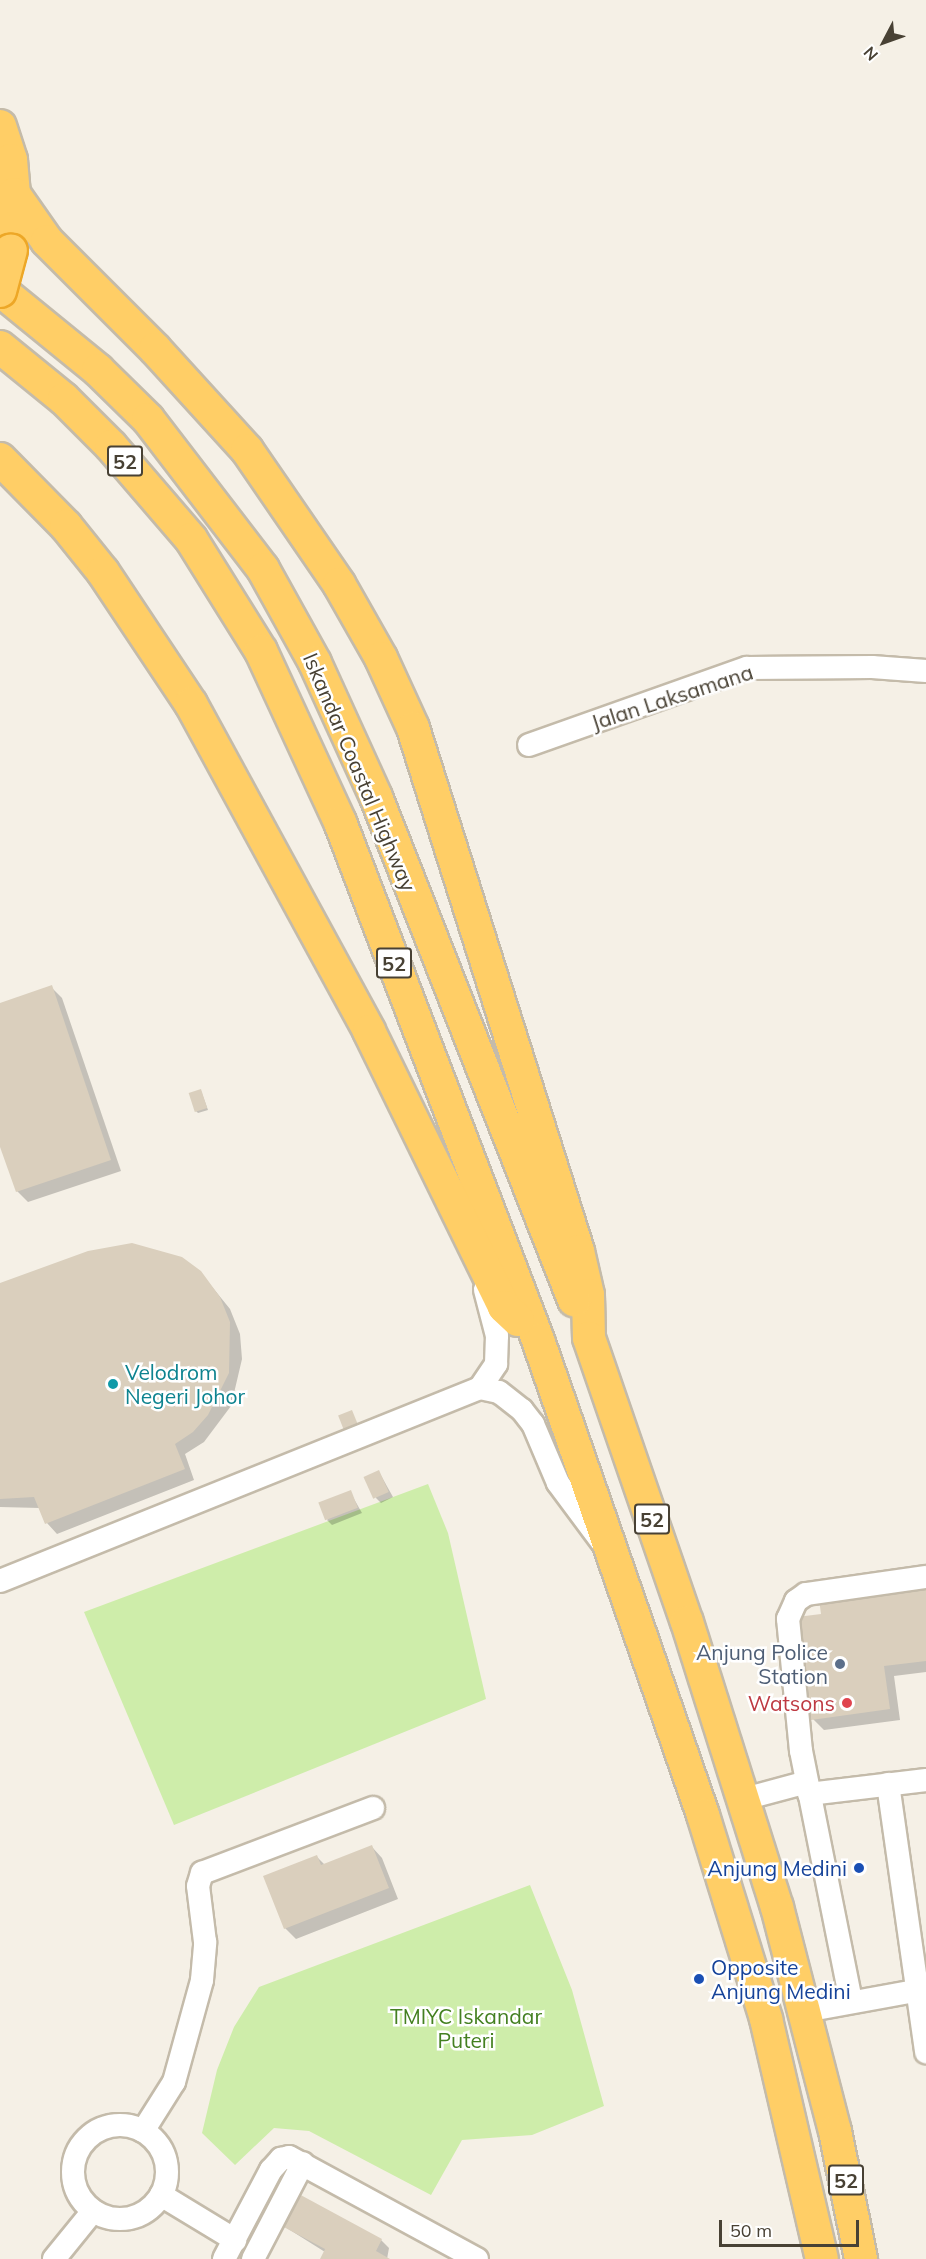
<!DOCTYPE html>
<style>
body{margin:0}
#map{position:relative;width:926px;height:2259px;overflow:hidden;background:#f5f0e6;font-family:Mulish,sans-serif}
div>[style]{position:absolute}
.green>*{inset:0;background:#ceedaa}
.shadow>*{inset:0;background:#0003}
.building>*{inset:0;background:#dacfbd;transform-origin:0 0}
.roads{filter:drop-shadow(2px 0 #c4bbaa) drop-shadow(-2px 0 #c4bbaa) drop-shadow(0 2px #c4bbaa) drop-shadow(0 -2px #c4bbaa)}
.minor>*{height:22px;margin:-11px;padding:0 11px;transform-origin:11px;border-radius:11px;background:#fff}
.minor>.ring{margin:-11px;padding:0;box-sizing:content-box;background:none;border:22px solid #fff;border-radius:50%}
.highway>*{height:32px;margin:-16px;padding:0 16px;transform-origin:16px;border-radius:16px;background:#ffce66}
.bridges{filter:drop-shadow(2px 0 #eda727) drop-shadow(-2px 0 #eda727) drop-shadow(0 2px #eda727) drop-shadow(0 -2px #eda727)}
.highway-bridge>*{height:32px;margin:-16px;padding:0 16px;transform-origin:16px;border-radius:16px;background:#ffce66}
.dots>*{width:16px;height:16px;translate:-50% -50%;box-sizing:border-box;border:3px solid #fff;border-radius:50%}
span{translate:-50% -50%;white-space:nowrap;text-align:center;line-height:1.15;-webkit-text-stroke:5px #fff;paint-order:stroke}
.shield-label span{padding:2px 4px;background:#fff;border:2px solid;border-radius:4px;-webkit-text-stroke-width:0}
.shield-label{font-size:20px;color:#484134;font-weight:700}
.street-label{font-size:21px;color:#484134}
.culture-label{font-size:21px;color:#0d838f}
.left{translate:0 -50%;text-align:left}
.service-label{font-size:21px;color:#4e5e75}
.right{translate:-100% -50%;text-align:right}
.health-label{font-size:21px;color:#be3a42}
.transit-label{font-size:21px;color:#164399}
.park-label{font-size:21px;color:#448021}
.north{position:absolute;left:854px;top:12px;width:60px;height:60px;-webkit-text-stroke:4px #fff;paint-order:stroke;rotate:229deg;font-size:16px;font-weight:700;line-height:24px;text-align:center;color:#484134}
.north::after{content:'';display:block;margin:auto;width:21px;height:27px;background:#484134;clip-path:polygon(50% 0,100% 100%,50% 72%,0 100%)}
.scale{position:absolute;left:719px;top:2220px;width:140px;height:27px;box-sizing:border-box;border:3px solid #484134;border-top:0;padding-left:8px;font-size:18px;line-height:21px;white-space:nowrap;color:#484134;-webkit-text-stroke:4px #fff;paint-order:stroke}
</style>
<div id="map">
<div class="green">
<div style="clip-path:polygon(428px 1484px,448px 1533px,486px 1699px,174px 1825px,84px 1612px)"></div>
<div style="clip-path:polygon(530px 1885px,572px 1990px,604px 2106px,532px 2135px,462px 2140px,431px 2195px,309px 2131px,274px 2128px,235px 2165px,202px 2133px,217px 2070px,234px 2027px,259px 1987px)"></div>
</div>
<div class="shadow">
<div style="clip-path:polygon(51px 987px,62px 998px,121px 1171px,28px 1202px,17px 1191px,0 1142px,0 1004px)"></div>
<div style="clip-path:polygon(201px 1091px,208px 1110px,198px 1113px,196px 1111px)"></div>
<div style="clip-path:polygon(200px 1272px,230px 1309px,240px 1334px,242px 1359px,231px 1406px,204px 1442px,185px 1454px,194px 1480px,57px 1534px,47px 1523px,40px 1508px,0 1507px,0 1285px)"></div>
<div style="clip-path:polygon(379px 1472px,393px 1497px,381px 1503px,376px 1498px)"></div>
<div style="clip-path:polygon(350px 1492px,362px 1513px,332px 1525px,327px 1520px)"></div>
<div style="clip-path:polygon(926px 1586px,926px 1672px,894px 1676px,900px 1720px,824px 1730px,813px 1719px,823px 1615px)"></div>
<div style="clip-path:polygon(372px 1847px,382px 1858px,398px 1899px,296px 1939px,285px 1928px,317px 1857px,325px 1865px)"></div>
<div style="clip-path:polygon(282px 2225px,381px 2240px,389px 2248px,387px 2259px,321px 2259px,325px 2252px)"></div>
</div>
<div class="building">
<div style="clip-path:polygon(52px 985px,111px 1160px,16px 1192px,0 1147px,0 1003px)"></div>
<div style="left:201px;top:1089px;width:20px;height:13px;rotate:72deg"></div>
<div style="clip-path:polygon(132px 1243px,182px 1257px,201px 1271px,220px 1297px,230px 1322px,229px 1373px,208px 1415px,193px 1432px,175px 1444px,185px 1469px,45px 1524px,34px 1497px,0 1499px,0 1283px,88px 1251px)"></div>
<div style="left:352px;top:1410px;width:16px;height:15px;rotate:68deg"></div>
<div style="left:379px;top:1470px;width:24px;height:17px;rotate:66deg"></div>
<div style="left:351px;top:1490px;width:19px;height:35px;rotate:69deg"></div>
<div style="clip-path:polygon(926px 1585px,926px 1661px,884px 1666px,890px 1709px,811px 1720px,797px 1617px,821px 1614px,819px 1599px)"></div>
<div style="clip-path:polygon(372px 1845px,389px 1888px,284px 1929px,263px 1876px,317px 1855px,321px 1865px)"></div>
<div style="clip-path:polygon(297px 2193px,382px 2239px,376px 2251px,390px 2259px,320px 2259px,325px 2249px,280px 2225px)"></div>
</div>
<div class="roads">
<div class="minor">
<div style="left:529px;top:745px;width:231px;rotate:-19.5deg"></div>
<div style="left:747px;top:668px;width:125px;rotate:-0.5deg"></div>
<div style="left:872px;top:667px;width:54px;rotate:4.2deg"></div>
<div style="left:480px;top:1388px;width:19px;rotate:12deg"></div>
<div style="left:499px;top:1392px;width:29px;rotate:38deg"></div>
<div style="left:522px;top:1410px;width:18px;rotate:52deg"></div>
<div style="left:533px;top:1424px;width:64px;rotate:67deg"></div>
<div style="left:558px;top:1483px;width:72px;rotate:53.4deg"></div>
<div style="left:0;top:1581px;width:517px;rotate:-21.9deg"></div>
<div style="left:480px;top:1388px;width:29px;rotate:-56deg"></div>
<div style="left:496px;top:1364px;width:28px;rotate:-88deg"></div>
<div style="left:497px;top:1336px;width:48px;rotate:-104.6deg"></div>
<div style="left:888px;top:1784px;width:271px;rotate:81.9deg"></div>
<div style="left:809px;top:1794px;width:118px;rotate:-6.8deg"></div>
<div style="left:744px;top:1799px;width:65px;rotate:-15.1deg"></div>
<div style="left:851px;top:2001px;width:255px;rotate:-101.3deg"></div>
<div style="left:801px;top:1751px;width:133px;rotate:-95.6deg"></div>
<div style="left:788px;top:1619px;width:20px;rotate:-66deg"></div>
<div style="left:796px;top:1601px;width:12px;rotate:-35deg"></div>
<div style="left:806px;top:1594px;width:121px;rotate:-8.1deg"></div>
<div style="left:805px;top:2011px;width:123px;rotate:-10.3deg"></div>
<div class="ring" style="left:73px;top:2125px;width:72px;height:72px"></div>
<div style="left:143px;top:2131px;width:58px;rotate:-57.7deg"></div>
<div style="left:174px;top:2082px;width:106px;rotate:-74.6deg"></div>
<div style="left:202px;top:1980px;width:38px;rotate:-85deg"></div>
<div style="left:205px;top:1942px;width:56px;rotate:-97.1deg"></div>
<div style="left:198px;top:1886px;width:14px;rotate:-73deg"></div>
<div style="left:202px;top:1873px;width:183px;rotate:-20.8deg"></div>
<div style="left:161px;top:2195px;width:87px;rotate:31.3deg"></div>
<div style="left:54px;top:2259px;width:62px;rotate:-50.9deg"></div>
<div style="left:224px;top:2259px;width:101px;rotate:-62.2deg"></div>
<div style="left:271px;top:2170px;width:15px;rotate:-48deg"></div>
<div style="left:281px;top:2159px;width:8px;rotate:-14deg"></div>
<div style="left:289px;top:2157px;width:214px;rotate:28.5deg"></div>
<div style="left:253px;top:2259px;width:108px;rotate:-62.5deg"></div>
</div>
<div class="highway">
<div style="left:0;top:126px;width:36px;rotate:72deg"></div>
<div style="left:11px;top:160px;width:34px;rotate:85deg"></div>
<div style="left:14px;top:194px;width:56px;rotate:93.1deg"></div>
<div style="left:14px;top:194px;width:57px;rotate:54.9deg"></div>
<div style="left:47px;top:241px;width:153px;rotate:45deg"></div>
<div style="left:155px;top:349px;width:137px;rotate:47.7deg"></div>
<div style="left:247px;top:450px;width:163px;rotate:55.5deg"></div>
<div style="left:339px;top:584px;width:85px;rotate:60.4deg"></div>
<div style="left:381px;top:658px;width:77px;rotate:65.4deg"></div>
<div style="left:413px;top:728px;width:548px;rotate:72.49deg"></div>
<div style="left:578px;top:1251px;width:45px;rotate:77.2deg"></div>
<div style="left:588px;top:1295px;width:43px;rotate:88.7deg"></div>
<div style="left:589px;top:1338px;width:300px;rotate:71deg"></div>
<div style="left:687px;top:1622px;width:299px;rotate:72.5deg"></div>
<div style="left:777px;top:1907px;width:231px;rotate:75.5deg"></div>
<div style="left:835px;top:2131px;width:131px;rotate:78.5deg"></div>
<div style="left:0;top:290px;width:127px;rotate:39.2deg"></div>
<div style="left:98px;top:370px;width:70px;rotate:44.4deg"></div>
<div style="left:148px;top:419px;width:189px;rotate:52.5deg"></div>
<div style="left:263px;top:569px;width:107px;rotate:61deg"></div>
<div style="left:315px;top:663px;width:147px;rotate:65.5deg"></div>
<div style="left:376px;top:797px;width:541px;rotate:68.51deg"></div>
<div style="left:0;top:347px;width:82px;rotate:39.1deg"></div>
<div style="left:64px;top:399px;width:66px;rotate:45deg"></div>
<div style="left:111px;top:446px;width:123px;rotate:49.3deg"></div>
<div style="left:191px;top:539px;width:132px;rotate:58deg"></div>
<div style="left:261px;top:651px;width:188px;rotate:65.2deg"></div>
<div style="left:340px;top:822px;width:555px;rotate:69.08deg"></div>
<div style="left:538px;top:1340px;width:503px;rotate:70.84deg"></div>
<div style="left:703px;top:1815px;width:214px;rotate:72.8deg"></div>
<div style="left:766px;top:2019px;width:246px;rotate:76.9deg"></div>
<div style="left:0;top:459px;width:94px;rotate:45.4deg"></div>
<div style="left:66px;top:526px;width:59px;rotate:51.2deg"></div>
<div style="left:103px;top:572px;width:159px;rotate:56.3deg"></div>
<div style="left:191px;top:704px;width:372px;rotate:61.4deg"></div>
<div style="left:369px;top:1031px;width:307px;rotate:63.9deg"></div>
<div style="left:504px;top:1307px;width:19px;rotate:43deg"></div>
</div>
</div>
<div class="bridges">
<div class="highway-bridge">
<div style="left:0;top:291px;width:42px;rotate:-75deg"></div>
</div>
</div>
<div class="dots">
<div style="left:113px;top:1384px;background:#0f9aa8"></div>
<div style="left:840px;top:1664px;background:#5c6f8a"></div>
<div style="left:847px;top:1703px;background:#e0444e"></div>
<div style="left:859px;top:1868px;background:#1a4fb4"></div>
<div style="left:699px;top:1979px;background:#1a4fb4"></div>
</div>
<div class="shield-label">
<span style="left:125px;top:461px">52</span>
<span style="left:394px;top:963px">52</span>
<span style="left:652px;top:1519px">52</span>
<span style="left:846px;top:2180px">52</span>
</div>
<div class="street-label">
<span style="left:672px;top:697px;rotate:-18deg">Jalan Laksamana</span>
<span style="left:360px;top:772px;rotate:67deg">Iskandar Coastal Highway</span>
</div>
<div class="culture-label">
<span class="left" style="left:125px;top:1384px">Velodrom<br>Negeri Johor</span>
</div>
<div class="service-label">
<span class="right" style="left:828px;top:1664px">Anjung Police<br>Station</span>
</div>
<div class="health-label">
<span class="right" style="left:835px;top:1703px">Watsons</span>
</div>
<div class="transit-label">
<span class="right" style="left:847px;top:1868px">Anjung Medini</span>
<span class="left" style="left:711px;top:1979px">Opposite<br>Anjung Medini</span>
</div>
<div class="park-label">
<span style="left:466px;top:2028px">TMIYC Iskandar<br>Puteri</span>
</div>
<div class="north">N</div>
<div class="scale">50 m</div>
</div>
